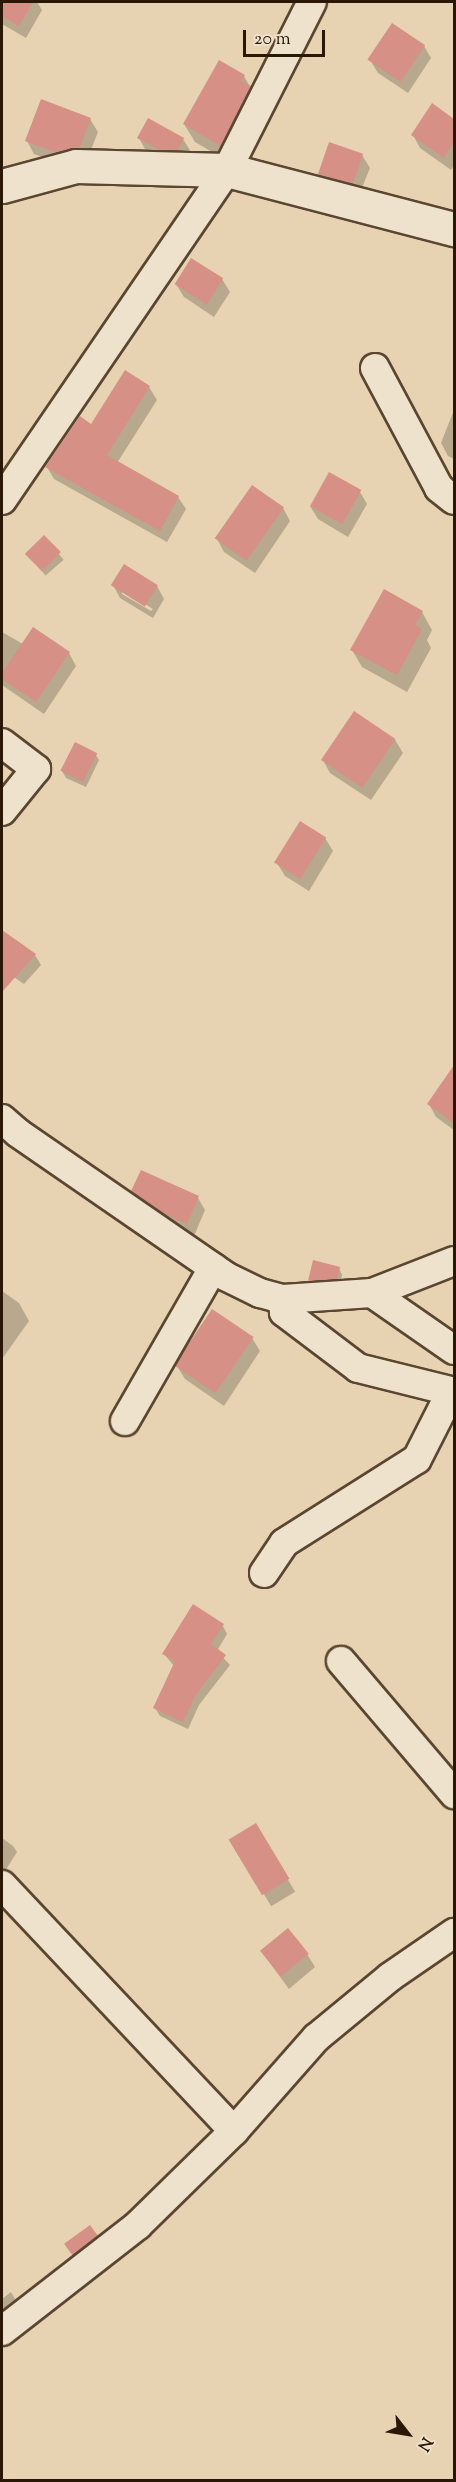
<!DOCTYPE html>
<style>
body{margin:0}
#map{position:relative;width:456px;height:2482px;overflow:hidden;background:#e7d2b1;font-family:"Sorts Mill Goudy",serif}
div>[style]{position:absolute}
.shadow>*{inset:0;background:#0003;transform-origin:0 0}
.building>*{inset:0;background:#d69085;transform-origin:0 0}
.roads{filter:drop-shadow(2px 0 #5a4631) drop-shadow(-2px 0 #5a4631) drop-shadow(0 2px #5a4631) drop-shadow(0 -2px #5a4631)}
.minor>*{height:28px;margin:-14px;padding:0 14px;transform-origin:14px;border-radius:14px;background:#efe2cc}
.secondary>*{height:33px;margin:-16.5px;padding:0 16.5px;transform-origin:16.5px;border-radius:16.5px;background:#efe2cc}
span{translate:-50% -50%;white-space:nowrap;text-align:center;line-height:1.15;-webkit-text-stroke:4.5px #efe2cc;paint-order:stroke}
.frame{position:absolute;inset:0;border:3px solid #2b1706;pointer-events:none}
.north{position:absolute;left:378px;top:2404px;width:60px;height:60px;-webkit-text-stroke:4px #efe2cc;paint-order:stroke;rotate:121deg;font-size:16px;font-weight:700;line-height:24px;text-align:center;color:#2b1706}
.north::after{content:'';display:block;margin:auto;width:21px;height:27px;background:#2b1706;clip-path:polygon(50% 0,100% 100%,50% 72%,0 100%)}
.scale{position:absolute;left:243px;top:30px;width:82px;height:27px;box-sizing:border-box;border:3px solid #2b1706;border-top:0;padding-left:8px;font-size:18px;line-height:21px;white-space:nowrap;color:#2b1706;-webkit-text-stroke:4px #efe2cc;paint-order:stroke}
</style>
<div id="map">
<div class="shadow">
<div style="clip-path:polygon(2px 2px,37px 2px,42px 10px,26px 38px,2px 24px)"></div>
<div style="clip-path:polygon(424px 46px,431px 58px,408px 93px,378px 73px,370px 60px)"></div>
<div style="clip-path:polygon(244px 76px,260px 105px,231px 163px,195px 142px,184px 124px)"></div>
<div style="clip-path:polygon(432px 105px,454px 120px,454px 165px,451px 170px,420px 148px,413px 135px)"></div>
<div style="clip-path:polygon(90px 119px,98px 132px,87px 160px,63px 165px,34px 154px,27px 141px)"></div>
<div style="clip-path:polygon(139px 138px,183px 139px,191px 152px,185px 162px,167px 162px,146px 151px)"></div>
<div style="clip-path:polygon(362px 155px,370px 168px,359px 195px,327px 187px,319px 174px)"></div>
<div style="clip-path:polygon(222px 279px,230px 292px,214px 317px,184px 297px,176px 284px)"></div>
<div style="clip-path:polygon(125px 372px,149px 387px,157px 400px,117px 463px,178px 497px,186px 509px,167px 542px,54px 479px,47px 467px,91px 426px)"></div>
<div style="clip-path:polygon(454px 410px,454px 459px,448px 456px,441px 443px)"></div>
<div style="clip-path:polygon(360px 492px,367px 504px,348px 537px,318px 519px,310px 506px)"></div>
<div style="clip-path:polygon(283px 508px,290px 521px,255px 573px,224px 552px,217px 539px)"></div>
<div style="left:44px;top:537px;width:30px;height:24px;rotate:49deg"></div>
<div style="clip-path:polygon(evenodd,113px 585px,157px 586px,164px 599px,153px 618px,120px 598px,113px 585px,122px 590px,153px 609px,151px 611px,122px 594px,122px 590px)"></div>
<div style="clip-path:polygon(422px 612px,432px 630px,427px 640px,431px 648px,407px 692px,362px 667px,352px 650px)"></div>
<div style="clip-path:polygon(2px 632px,23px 644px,69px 653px,76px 666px,44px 714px,2px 685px)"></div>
<div style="clip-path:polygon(354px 713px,395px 740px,403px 753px,371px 800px,330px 773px,323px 760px)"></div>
<div style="clip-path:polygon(95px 754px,99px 760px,86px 787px,66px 778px,62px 771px)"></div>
<div style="clip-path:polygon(325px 838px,333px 851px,309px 891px,285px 876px,277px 863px)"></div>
<div style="clip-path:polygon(2px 932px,35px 955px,41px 965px,24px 984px,2px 969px)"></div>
<div style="clip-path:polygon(443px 1084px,454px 1091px,454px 1130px,436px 1117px,429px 1104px)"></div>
<div style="clip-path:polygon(133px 1191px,198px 1198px,205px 1210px,194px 1236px,171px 1226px,141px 1204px)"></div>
<div style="clip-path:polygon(339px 1268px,342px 1275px,340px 1285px,313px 1287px,310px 1281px)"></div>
<div style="clip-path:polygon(2px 1291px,19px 1303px,29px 1321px,2px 1359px)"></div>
<div style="clip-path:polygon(252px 1338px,260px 1351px,224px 1406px,185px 1379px,177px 1366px)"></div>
<div style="clip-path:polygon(223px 1626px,227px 1634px,217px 1651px,230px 1665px,199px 1705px,188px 1729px,160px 1716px,155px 1708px,174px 1666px,164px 1654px)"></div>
<div style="left:255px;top:1825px;width:78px;height:28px;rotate:59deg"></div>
<div style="clip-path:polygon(2px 1838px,13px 1846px,17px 1852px,5px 1871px,2px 1869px)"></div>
<div style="clip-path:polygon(261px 1951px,307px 1954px,315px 1967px,289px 1989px)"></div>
<div style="clip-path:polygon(96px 2236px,100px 2243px,77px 2260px,70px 2250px)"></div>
<div style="clip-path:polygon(11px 2292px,19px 2306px,5px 2317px,2px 2313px,2px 2299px)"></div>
</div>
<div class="building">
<div style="clip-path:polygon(2px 2px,33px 2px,19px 26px,2px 16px)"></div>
<div style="left:392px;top:23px;width:40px;height:44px;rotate:34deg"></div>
<div style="clip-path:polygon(219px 60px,245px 75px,241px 81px,251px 86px,221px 146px,183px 124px)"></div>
<div style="clip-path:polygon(41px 99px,91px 118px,80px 147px,54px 152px,25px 141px)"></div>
<div style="clip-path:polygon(432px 103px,454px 119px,454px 142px,444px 158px,411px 135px)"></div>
<div style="clip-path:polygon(148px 118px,184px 138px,178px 150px,158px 149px,137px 138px)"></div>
<div style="left:329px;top:142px;width:36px;height:34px;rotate:19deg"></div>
<div style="left:191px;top:258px;width:38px;height:31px;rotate:32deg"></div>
<div style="clip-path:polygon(125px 370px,150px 386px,107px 455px,179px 496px,160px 531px,45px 467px,80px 416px,91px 424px)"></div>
<div style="left:329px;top:472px;width:37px;height:39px;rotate:29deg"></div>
<div style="left:252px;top:485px;width:39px;height:65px;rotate:35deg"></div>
<div style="left:44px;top:535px;width:24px;height:27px;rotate:45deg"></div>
<div style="left:124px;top:564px;width:40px;height:25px;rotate:32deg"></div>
<div style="clip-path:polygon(384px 589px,423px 611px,415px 625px,422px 629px,397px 675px,350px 650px)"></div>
<div style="clip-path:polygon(33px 627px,70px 652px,36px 702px,2px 679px,2px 673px)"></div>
<div style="left:354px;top:711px;width:50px;height:59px;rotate:34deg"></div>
<div style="left:75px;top:742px;width:25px;height:32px;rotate:27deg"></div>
<div style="left:300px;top:821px;width:31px;height:49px;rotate:32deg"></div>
<div style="clip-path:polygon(2px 930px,36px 954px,2px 992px)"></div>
<div style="clip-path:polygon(454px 1065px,454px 1123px,427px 1104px)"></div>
<div style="clip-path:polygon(141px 1170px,199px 1196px,187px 1224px,163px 1213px,131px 1191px)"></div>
<div style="clip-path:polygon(313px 1260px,340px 1267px,337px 1279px,308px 1281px)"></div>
<div style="left:212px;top:1309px;width:50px;height:68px;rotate:34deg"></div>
<div style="clip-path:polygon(193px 1604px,224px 1624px,211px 1644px,226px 1655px,195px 1696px,183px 1722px,153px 1708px,175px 1661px,162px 1654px)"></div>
<div style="left:256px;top:1823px;width:65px;height:32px;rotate:59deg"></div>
<div style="left:288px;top:1928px;width:33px;height:36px;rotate:51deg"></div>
<div style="left:90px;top:2225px;width:14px;height:32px;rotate:54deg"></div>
</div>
<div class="roads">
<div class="minor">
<div style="left:375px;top:368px;width:136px;rotate:61.9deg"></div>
<div style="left:439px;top:488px;width:19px;rotate:39deg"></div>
<div style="left:2px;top:500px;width:399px;rotate:-55.7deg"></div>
<div style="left:227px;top:170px;width:188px;rotate:-63.2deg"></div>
<div style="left:2px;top:743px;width:43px;rotate:37.4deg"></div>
<div style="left:36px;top:769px;width:54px;rotate:129deg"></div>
<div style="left:2px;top:1119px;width:21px;rotate:41deg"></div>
<div style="left:18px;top:1133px;width:252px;rotate:34.6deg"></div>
<div style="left:225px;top:1276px;width:39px;rotate:26deg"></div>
<div style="left:260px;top:1293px;width:24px;rotate:15deg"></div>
<div style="left:283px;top:1299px;width:89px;rotate:-3.9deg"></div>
<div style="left:372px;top:1293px;width:88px;rotate:-21.3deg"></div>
<div style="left:372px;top:1293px;width:100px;rotate:34.8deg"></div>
<div style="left:283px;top:1299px;width:13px;rotate:86deg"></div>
<div style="left:284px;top:1312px;width:93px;rotate:37.1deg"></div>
<div style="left:358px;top:1368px;width:99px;rotate:14deg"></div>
<div style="left:125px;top:1421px;width:177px;rotate:-60.1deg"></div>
<div style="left:264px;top:1573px;width:36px;rotate:-56deg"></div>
<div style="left:284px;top:1543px;width:157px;rotate:-32.3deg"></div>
<div style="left:417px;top:1459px;width:75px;rotate:-63.1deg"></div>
<div style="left:341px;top:1661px;width:175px;rotate:49.6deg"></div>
<div style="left:2px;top:1885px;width:338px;rotate:46.7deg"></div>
<div style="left:2px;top:2331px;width:172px;rotate:-37.9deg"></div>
<div style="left:138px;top:2225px;width:134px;rotate:-44.4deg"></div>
<div style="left:234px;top:2131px;width:124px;rotate:-48.6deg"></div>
<div style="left:316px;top:2038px;width:96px;rotate:-39.5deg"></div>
<div style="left:390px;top:1977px;width:78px;rotate:-34.5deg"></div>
</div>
<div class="secondary">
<div style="left:2px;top:186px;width:77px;rotate:-15.1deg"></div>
<div style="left:76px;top:166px;width:151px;rotate:1.5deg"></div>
<div style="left:227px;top:170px;width:235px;rotate:14.6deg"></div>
</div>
</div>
<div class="frame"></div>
<div class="north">N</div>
<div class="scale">20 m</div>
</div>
